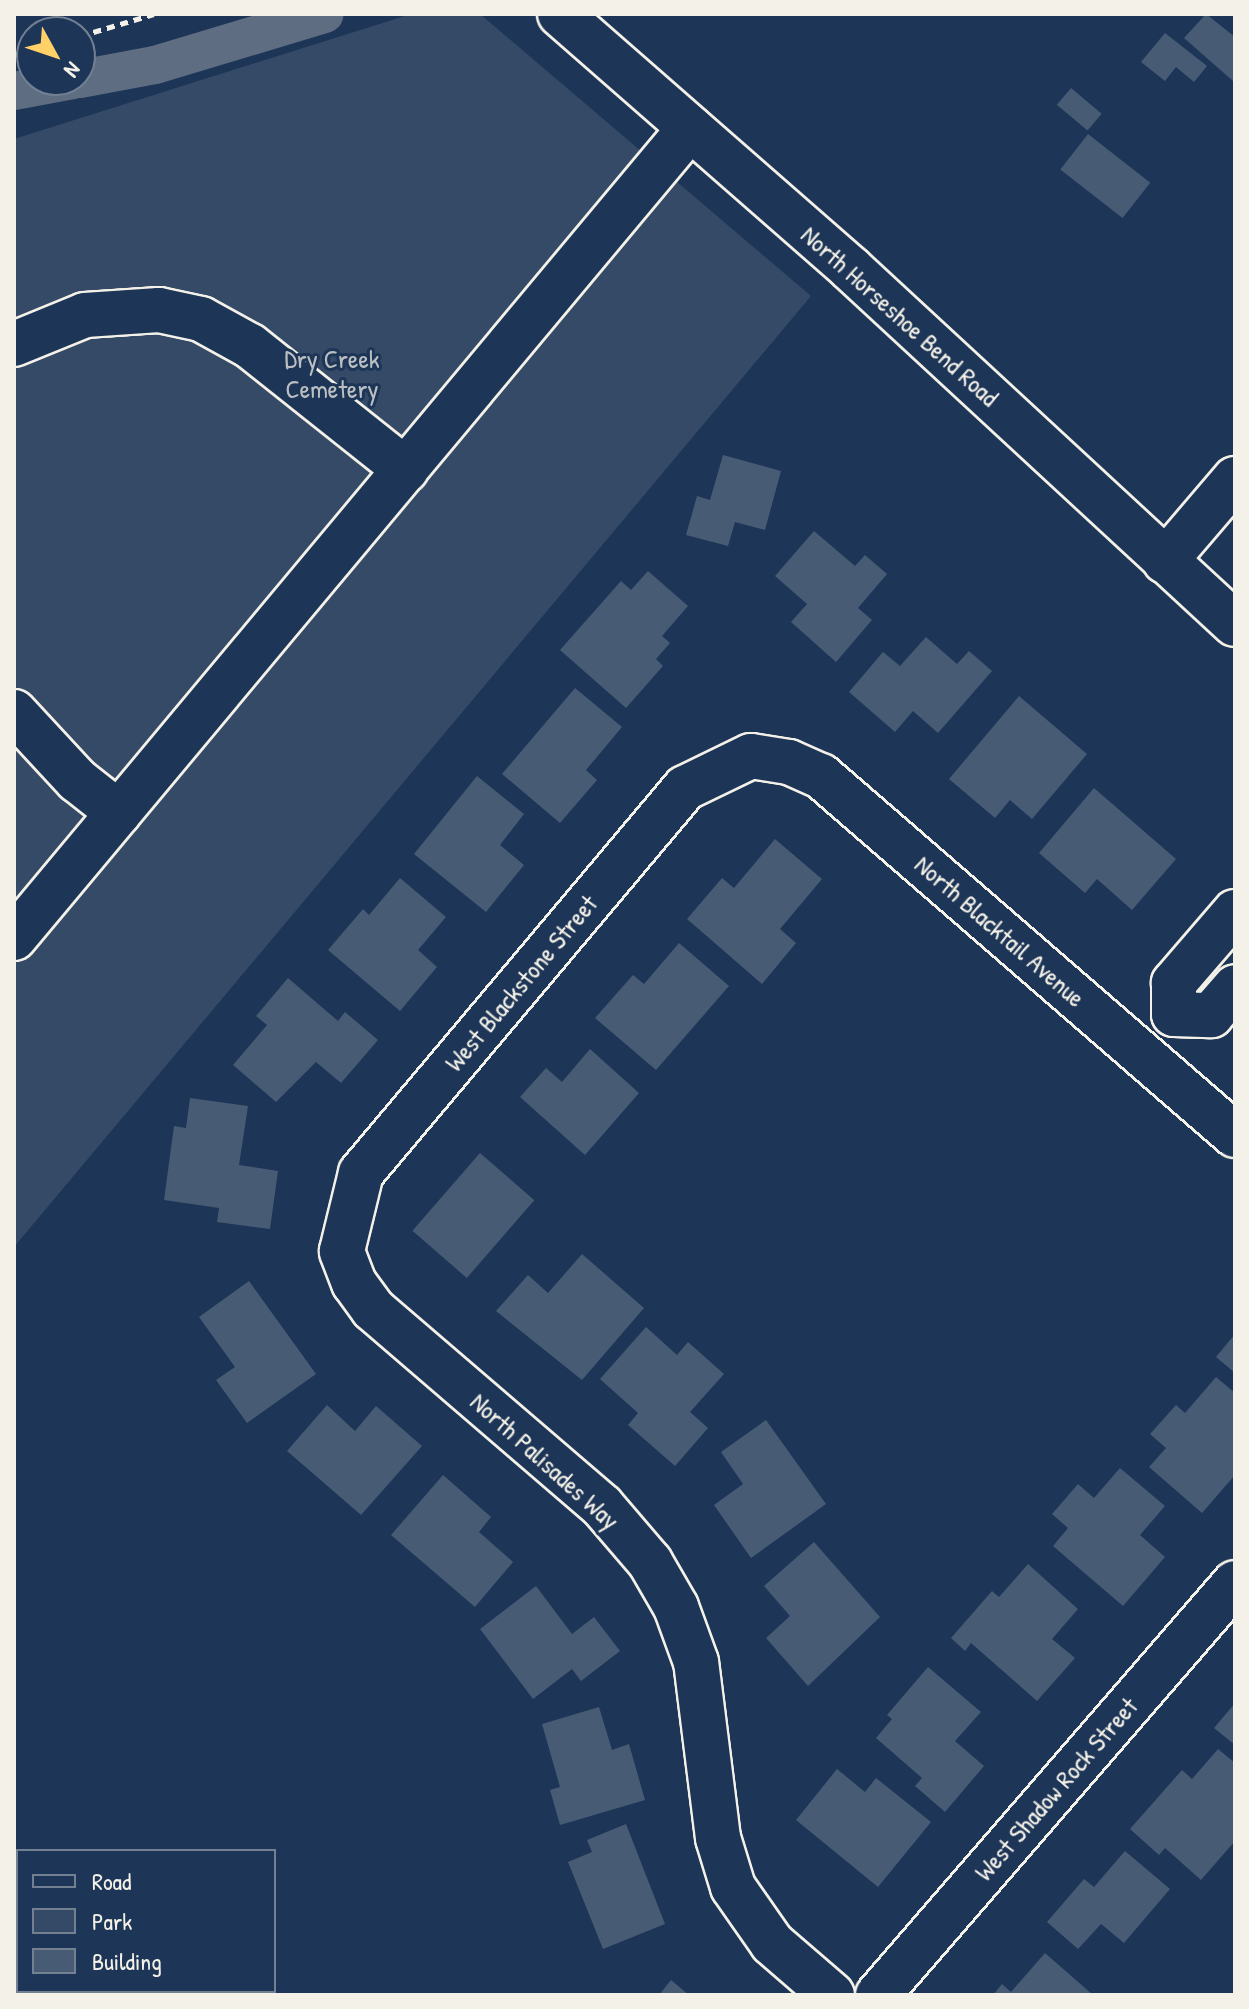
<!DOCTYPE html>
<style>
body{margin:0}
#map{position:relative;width:1249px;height:2009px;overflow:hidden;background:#1d3557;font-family:"Patrick Hand",sans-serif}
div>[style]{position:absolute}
.green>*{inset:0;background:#354a67}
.canal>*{height:38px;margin:-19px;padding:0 19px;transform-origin:19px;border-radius:19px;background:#5e6d82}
.building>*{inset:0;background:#485b74;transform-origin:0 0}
.path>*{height:5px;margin-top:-2.5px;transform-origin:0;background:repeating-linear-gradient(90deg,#f4f1e8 0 8px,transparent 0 14px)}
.roads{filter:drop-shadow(2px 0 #f4f1e8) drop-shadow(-2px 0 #f4f1e8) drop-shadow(0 2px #f4f1e8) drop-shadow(0 -2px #f4f1e8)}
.minor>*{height:44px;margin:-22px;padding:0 22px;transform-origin:22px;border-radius:22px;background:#1d3557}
span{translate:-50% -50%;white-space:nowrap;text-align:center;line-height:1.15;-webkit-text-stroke:6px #1d3557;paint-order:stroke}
.street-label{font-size:26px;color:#f4f1e8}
.park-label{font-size:26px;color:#bbbfc1}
.frame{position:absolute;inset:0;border:16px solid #f4f1e8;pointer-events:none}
.legend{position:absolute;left:16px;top:1849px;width:260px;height:144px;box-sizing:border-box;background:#1d3557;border:2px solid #738091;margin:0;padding:10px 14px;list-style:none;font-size:24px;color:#f4f1e8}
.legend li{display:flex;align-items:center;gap:16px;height:40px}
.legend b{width:40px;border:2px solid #738091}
.north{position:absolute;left:16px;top:16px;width:80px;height:80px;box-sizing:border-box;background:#1d3557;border:2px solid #738091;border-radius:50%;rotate:130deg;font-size:22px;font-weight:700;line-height:32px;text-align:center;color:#f4f1e8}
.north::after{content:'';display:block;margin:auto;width:28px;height:36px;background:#ffd166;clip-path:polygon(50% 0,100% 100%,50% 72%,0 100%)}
</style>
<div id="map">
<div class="green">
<div style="clip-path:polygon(411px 14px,480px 14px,811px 296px,14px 1247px,14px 139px)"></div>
</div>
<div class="canal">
<div style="left:80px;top:79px;width:76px;rotate:-10.6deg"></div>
<div style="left:155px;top:65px;width:177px;rotate:-16.7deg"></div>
<div style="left:14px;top:91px;width:60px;rotate:-10.6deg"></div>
</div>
<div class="building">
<div style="clip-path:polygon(1206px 14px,1235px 37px,1233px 81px,1184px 38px)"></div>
<div style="clip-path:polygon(1165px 33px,1207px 66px,1194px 82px,1176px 67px,1165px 81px,1141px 62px)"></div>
<div style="left:1071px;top:88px;width:40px;height:22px;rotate:40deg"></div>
<div style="left:1088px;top:134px;width:79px;height:45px;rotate:38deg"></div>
<div style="clip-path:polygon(723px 455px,781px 471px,765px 530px,735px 522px,728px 546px,686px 535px,697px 496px,710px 500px)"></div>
<div style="clip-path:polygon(814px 531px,855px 566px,865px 555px,887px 574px,858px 608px,872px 620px,836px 662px,791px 622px,807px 604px,775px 576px)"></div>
<div style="clip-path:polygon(648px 571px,688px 606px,662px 636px,670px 643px,656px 659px,663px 666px,626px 708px,560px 650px,621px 581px,631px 590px)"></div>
<div style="clip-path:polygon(926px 637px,957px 664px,969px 651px,992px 671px,938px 733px,913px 711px,895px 732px,849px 692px,883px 652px,900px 666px)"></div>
<div style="clip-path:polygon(575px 688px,622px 727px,586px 770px,597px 780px,560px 823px,502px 774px)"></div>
<div style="clip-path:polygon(1019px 696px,1087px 754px,1032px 819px,1010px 800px,995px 818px,949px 779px)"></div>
<div style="clip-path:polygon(477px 776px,524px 814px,500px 845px,524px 865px,486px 912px,414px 854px)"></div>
<div style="clip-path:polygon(1094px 788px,1176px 859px,1132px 910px,1097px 879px,1085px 893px,1039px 853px)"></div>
<div style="clip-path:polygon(775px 839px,822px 879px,780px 929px,796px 943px,762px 984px,687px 919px,722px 878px,734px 888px)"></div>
<div style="clip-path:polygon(400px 878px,446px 917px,418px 950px,437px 967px,400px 1011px,328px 950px,363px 909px,369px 915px)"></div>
<div style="clip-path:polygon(679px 943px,729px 986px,656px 1070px,595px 1018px,633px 975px,644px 984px)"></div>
<div style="clip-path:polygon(288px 978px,338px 1021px,345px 1012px,378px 1040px,341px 1083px,316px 1062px,276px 1102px,233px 1065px,267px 1025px,256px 1016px)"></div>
<div style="clip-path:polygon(590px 1049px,639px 1093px,585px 1155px,520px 1097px,546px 1068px,562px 1082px)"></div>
<div style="clip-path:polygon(190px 1098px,248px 1106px,239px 1165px,278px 1171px,270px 1229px,217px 1222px,219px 1208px,164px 1200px,174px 1126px,186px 1128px)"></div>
<div style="left:480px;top:1153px;width:72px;height:103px;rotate:41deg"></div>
<div style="clip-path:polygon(582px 1254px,644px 1308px,582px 1380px,496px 1311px,528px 1275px,548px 1293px)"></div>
<div style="clip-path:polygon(249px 1281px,316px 1374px,247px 1423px,216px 1380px,235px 1367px,199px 1317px)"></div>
<div style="clip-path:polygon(646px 1327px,677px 1355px,688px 1342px,724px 1374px,690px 1412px,708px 1428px,675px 1466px,628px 1425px,638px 1413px,600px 1379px)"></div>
<div style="clip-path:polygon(1235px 1334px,1235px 1373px,1216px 1357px)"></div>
<div style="clip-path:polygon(1216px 1377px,1235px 1393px,1235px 1475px,1202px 1513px,1149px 1467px,1166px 1448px,1150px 1434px,1176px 1405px,1185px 1413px)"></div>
<div style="clip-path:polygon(327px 1405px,355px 1431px,376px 1406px,422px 1446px,361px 1515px,287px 1451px)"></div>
<div style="clip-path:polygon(766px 1420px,826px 1504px,751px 1558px,714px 1505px,743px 1484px,721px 1452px)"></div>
<div style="clip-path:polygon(1120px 1468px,1165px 1506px,1140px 1535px,1165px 1557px,1123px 1606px,1053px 1546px,1068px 1528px,1052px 1514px,1078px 1484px,1094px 1498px)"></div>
<div style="clip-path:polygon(443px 1475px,491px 1517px,479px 1532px,513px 1562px,475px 1607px,391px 1535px)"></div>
<div style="clip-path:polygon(814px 1542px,880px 1617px,808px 1686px,766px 1638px,790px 1616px,764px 1586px)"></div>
<div style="clip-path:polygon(1028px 1564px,1078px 1609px,1052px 1639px,1075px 1658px,1037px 1701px,971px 1643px,965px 1651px,951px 1638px,992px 1591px,999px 1597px)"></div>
<div style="clip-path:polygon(536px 1586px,572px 1634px,594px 1617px,620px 1651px,581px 1681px,572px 1669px,533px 1699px,480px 1629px)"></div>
<div style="clip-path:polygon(928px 1667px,981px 1712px,955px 1741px,984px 1766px,945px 1812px,915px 1786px,922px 1778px,876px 1738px,892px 1719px,887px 1715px)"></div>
<div style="clip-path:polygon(1235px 1703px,1235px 1745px,1214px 1728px)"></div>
<div style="clip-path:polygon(599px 1707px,612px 1750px,629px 1744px,645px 1800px,560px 1825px,550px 1790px,560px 1787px,542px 1724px)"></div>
<div style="clip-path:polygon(1218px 1749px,1235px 1763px,1235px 1841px,1201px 1880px,1165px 1848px,1159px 1855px,1130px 1829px,1182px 1770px,1192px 1779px)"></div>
<div style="clip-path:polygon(837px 1769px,865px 1792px,876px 1778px,931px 1822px,878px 1887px,796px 1820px)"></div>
<div style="clip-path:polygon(626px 1824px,665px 1924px,603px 1949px,568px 1862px,592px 1852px,587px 1840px)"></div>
<div style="clip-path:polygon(1125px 1851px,1170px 1889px,1124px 1943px,1101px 1924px,1078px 1949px,1047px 1922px,1084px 1879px,1094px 1887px)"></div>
<div style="clip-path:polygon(1045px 1953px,1093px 1995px,993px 1995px,1002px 1984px,1011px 1992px)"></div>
<div style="clip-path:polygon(671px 1980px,689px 1995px,659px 1995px)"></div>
</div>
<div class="path">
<div style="left:80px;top:36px;width:77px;rotate:-16.6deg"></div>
<div style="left:14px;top:55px;width:19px;rotate:-16deg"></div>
</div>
<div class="roads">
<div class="minor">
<div style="left:560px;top:14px;width:386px;rotate:41.2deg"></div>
<div style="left:850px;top:268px;width:524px;rotate:42.76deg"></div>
<div style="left:14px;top:344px;width:77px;rotate:-22.2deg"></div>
<div style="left:85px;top:315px;width:74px;rotate:-3.9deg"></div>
<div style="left:159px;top:310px;width:43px;rotate:12.1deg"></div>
<div style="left:201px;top:319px;width:56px;rotate:28.9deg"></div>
<div style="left:250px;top:346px;width:199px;rotate:38.5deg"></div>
<div style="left:1165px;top:561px;width:108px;rotate:-49.5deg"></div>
<div style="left:14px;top:712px;width:93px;rotate:47.2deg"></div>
<div style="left:77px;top:780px;width:53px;rotate:38.2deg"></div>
<div style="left:1235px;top:912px;width:94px;rotate:130.7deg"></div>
<div style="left:1174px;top:983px;width:31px;rotate:90deg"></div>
<div style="left:1174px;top:1014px;width:37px;rotate:2deg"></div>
<div style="left:1211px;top:1015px;width:37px;rotate:-49deg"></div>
<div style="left:14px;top:938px;width:1055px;rotate:-50.15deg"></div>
<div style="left:832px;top:1995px;width:79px;rotate:-139.1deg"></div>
<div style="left:772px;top:1943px;width:68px;rotate:-124.9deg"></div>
<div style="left:733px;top:1887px;width:51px;rotate:-107deg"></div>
<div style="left:718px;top:1838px;width:177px;rotate:-97.1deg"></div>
<div style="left:696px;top:1662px;width:59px;rotate:-110deg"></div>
<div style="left:676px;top:1607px;width:52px;rotate:-120deg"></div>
<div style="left:650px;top:1562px;width:74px;rotate:-130.6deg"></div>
<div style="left:602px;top:1506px;width:302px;rotate:-139.3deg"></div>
<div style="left:373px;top:1309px;width:32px;rotate:-126deg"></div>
<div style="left:354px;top:1283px;width:34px;rotate:-111deg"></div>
<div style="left:342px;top:1251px;width:80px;rotate:-76.3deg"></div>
<div style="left:361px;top:1173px;width:503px;rotate:-49.92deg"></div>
<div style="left:685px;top:788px;width:73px;rotate:-25.9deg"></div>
<div style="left:751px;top:756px;width:38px;rotate:9deg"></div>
<div style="left:789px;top:762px;width:35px;rotate:24deg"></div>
<div style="left:821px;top:776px;width:548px;rotate:40.93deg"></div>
<div style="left:878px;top:1995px;width:545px;rotate:-49.09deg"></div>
</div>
</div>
<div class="street-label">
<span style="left:900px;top:316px;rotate:42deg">North Horseshoe Bend Road</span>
<span style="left:1000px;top:931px;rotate:41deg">North Blacktail Avenue</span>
<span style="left:521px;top:983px;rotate:-50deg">West Blackstone Street</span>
<span style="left:545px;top:1461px;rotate:42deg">North Palisades Way</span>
<span style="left:1056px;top:1789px;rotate:-49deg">West Shadow Rock Street</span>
</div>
<div class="park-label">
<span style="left:332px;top:374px">Dry Creek<br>Cemetery</span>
</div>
<div class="frame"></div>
<ul class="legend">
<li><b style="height:10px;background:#1d3557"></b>Road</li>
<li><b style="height:22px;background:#354a67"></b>Park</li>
<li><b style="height:22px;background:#485b74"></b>Building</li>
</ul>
<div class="north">N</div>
</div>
